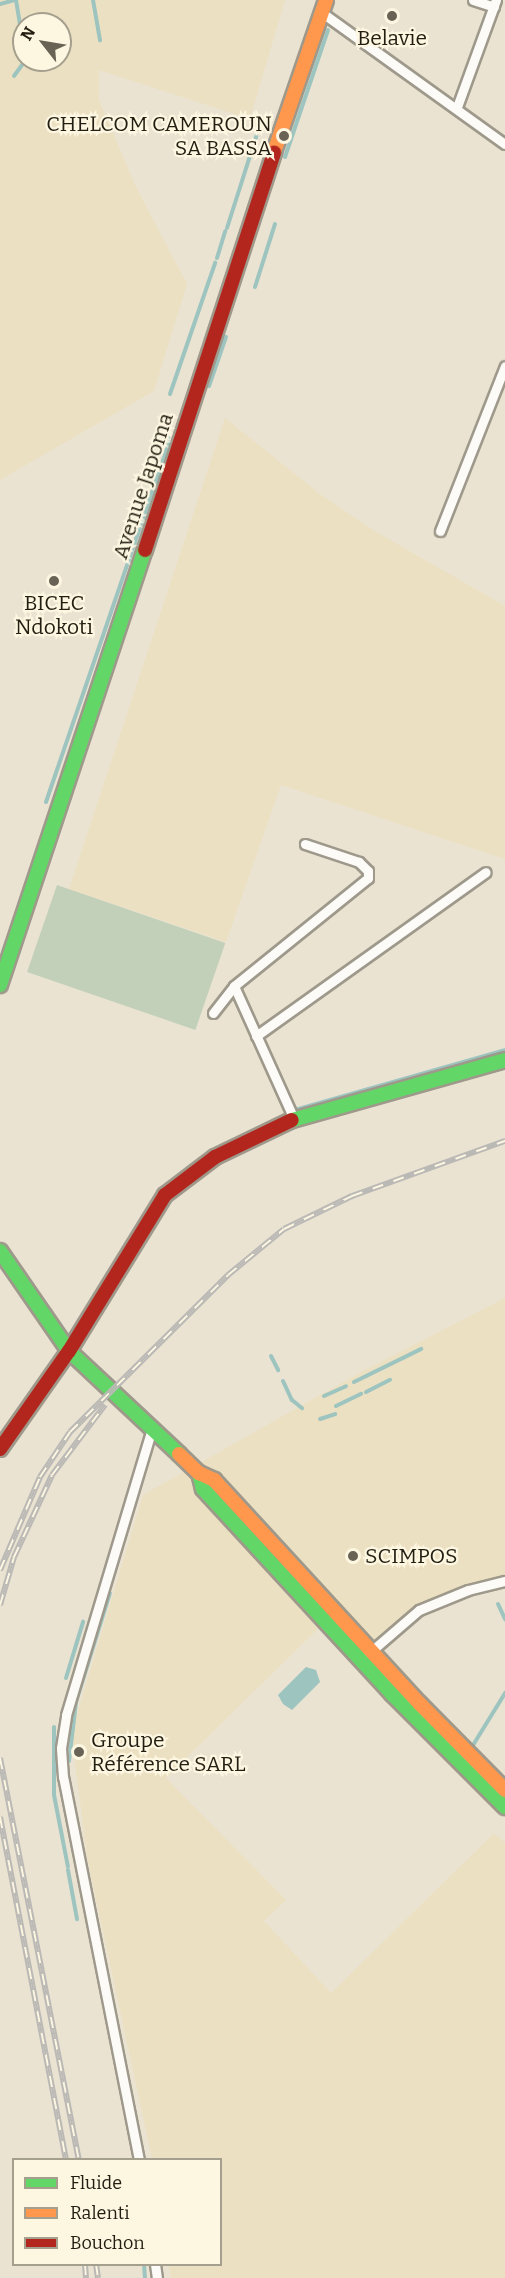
<!DOCTYPE html>
<meta charset="utf-8">
<style>
body{margin:0}
#map{position:relative;width:505px;height:2278px;overflow:hidden;background:#eae3d2;font-family:Bitter,serif}
div>[style]{position:absolute}
.built>*{inset:0;background:#ece0c2}
.green>*{inset:0;background:#c2d0b9;transform-origin:0 0}
.water>*{inset:0;background:#9dc4bf}
.stream>*{height:4px;margin:-2px;padding:0 2px;transform-origin:2px;border-radius:2px;background:#9dc4bf}
.roads{filter:drop-shadow(2px 0 #9e998b) drop-shadow(-2px 0 #9e998b) drop-shadow(0 2px #9e998b) drop-shadow(0 -2px #9e998b)}
.street>*{height:9px;margin:-4.5px;padding:0 4.5px;transform-origin:4.5px;border-radius:4.5px;background:#fcfbf8}
.fast>*{height:14px;margin:-7px;padding:0 7px;transform-origin:7px;border-radius:7px;background:#63d668}
.slow>*{height:14px;margin:-7px;padding:0 7px;transform-origin:7px;border-radius:7px;background:#ff974d}
.jam>*{height:14px;margin:-7px;padding:0 7px;transform-origin:7px;border-radius:7px;background:#b3261e}
.rail>*{height:6px;margin-top:-3px;transform-origin:0;background:repeating-linear-gradient(90deg,#fdf6e1 0 11px,#bbb9b5 0 22px);box-sizing:border-box;border-block:2px solid #bbb9b5}
.dots>*{width:16px;height:16px;translate:-50% -50%;box-sizing:border-box;border:3px solid #fdf6e1;border-radius:50%}
span{translate:-50% -50%;white-space:nowrap;text-align:center;line-height:1.15;-webkit-text-stroke:4.5px #fdf6e1;paint-order:stroke}
.poi-label{font-size:21px;color:#221e11}
.right{translate:-100% -50%;text-align:right}
.left{translate:0 -50%;text-align:left}
.street-label{font-size:21px;color:#221e11}
.legend{position:absolute;left:12px;top:2158px;width:210px;height:108px;box-sizing:border-box;background:#fdf6e1;border:2px solid #a5a08e;margin:0;padding:8px 10px;list-style:none;font-size:18px;color:#221e11}
.legend li{display:flex;align-items:center;gap:12px;height:30px}
.legend b{width:30px;border:2px solid #a5a08e}
.north{position:absolute;left:12px;top:12px;width:60px;height:60px;box-sizing:border-box;background:#fdf6e1;border:2px solid #a5a08e;border-radius:50%;rotate:301deg;font-size:16px;font-weight:700;line-height:24px;text-align:center;color:#221e11}
.north::after{content:'';display:block;margin:auto;width:21px;height:27px;background:#686355;clip-path:polygon(50% 0,100% 100%,50% 72%,0 100%)}
</style>
<div id="map">
<div class="built">
<div style="clip-path:polygon(evenodd,0 0,285px 0,250px 119px,99px 70px,99px 100px,135px 185px,187px 284px,154px 391px,0 480px,0 0,24px 24px,60px 24px,60px 60px,24px 60px,24px 24px)"></div>
<div style="clip-path:polygon(225px 418px,320px 494px,373px 530px,505px 606px,505px 859px,281px 785px,226px 942px,69px 889px)"></div>
<div style="clip-path:polygon(505px 1298px,505px 1587px,465px 1597px,425px 1615px,369px 1651px,333px 1614px,166px 1778px,286px 1900px,264px 1921px,331px 1993px,494px 1833px,505px 1843px,505px 2278px,171px 2278px,169px 2265px,220px 2264px,220px 2160px,152px 2159px,88px 1862px,71px 1734px,143px 1495px,361px 1372px)"></div>
</div>
<div class="green">
<div style="left:57px;top:885px;width:178px;height:92px;rotate:19deg"></div>
</div>
<div class="water">
<div style="clip-path:polygon(306px 1667px,316px 1670px,320px 1682px,292px 1710px,283px 1704px,278px 1695px)"></div>
</div>
<div class="stream">
<div style="left:16px;top:0;width:50px;rotate:80.7deg"></div>
<div style="left:93px;top:0;width:41px;rotate:80.1deg"></div>
<div style="left:0;top:4px;width:16px;rotate:-15deg"></div>
<div style="left:14px;top:76px;width:17px;rotate:-54deg"></div>
<div style="left:285px;top:157px;width:134px;rotate:-71.3deg"></div>
<div style="left:227px;top:228px;width:96px;rotate:-72.3deg"></div>
<div style="left:217px;top:258px;width:28px;rotate:-73deg"></div>
<div style="left:255px;top:287px;width:66px;rotate:-72.4deg"></div>
<div style="left:209px;top:386px;width:52px;rotate:-70.9deg"></div>
<div style="left:170px;top:394px;width:139px;rotate:-71deg"></div>
<div style="left:46px;top:802px;width:377px;rotate:-71.1deg"></div>
<div style="left:168px;top:445px;width:19px;rotate:-93deg"></div>
<div style="left:295px;top:1110px;width:218px;rotate:-15.9deg"></div>
<div style="left:180px;top:1193px;width:12px;rotate:-42deg"></div>
<div style="left:271px;top:1356px;width:16px;rotate:63deg"></div>
<div style="left:283px;top:1381px;width:21px;rotate:65deg"></div>
<div style="left:292px;top:1400px;width:13px;rotate:39deg"></div>
<div style="left:354px;top:1382px;width:75px;rotate:-26.2deg"></div>
<div style="left:366px;top:1392px;width:27px;rotate:-27deg"></div>
<div style="left:324px;top:1396px;width:24px;rotate:-24deg"></div>
<div style="left:336px;top:1406px;width:28px;rotate:-26deg"></div>
<div style="left:320px;top:1419px;width:16px;rotate:-18deg"></div>
<div style="left:498px;top:1604px;width:17px;rotate:65deg"></div>
<div style="left:66px;top:1678px;width:59px;rotate:-73.1deg"></div>
<div style="left:54px;top:1727px;width:68px;rotate:90deg"></div>
<div style="left:54px;top:1795px;width:73px;rotate:79deg"></div>
<div style="left:470px;top:1750px;width:67px;rotate:-58.4deg"></div>
<div style="left:69px;top:1761px;width:59px;rotate:-83.2deg"></div>
<div style="left:76px;top:1702px;width:114px;rotate:-72.7deg"></div>
<div style="left:68px;top:1870px;width:50px;rotate:79.6deg"></div>
<div style="left:144px;top:2264px;width:14px;rotate:86deg"></div>
</div>
<div class="roads">
<div class="street">
<div style="left:473px;top:0;width:22px;rotate:18deg"></div>
<div style="left:321px;top:12px;width:226px;rotate:35.7deg"></div>
<div style="left:457px;top:107px;width:114px;rotate:-70deg"></div>
<div style="left:440px;top:531px;width:177px;rotate:-68.5deg"></div>
<div style="left:234px;top:986px;width:146px;rotate:65.7deg"></div>
<div style="left:213px;top:1013px;width:34px;rotate:-52deg"></div>
<div style="left:234px;top:986px;width:172px;rotate:-38.9deg"></div>
<div style="left:368px;top:878px;width:7px;rotate:-90deg"></div>
<div style="left:368px;top:871px;width:13px;rotate:-135deg"></div>
<div style="left:359px;top:862px;width:57px;rotate:-161.6deg"></div>
<div style="left:256px;top:1036px;width:282px;rotate:-35.5deg"></div>
<div style="left:369px;top:1653px;width:66px;rotate:-40.7deg"></div>
<div style="left:419px;top:1610px;width:53px;rotate:-22.2deg"></div>
<div style="left:468px;top:1590px;width:38px;rotate:-14deg"></div>
<div style="left:139px;top:2160px;width:390px;rotate:-101.2deg"></div>
<div style="left:63px;top:1777px;width:29px;rotate:-94deg"></div>
<div style="left:61px;top:1748px;width:33px;rotate:-81deg"></div>
<div style="left:66px;top:1715px;width:299px;rotate:-73.3deg"></div>
<div style="left:155px;top:2264px;width:14px;rotate:82deg"></div>
</div>
<div class="fast">
<div style="left:0;top:985px;width:459px;rotate:-71.6deg"></div>
<div style="left:292px;top:1120px;width:221px;rotate:-15.7deg"></div>
<div style="left:0;top:1251px;width:121px;rotate:55.4deg"></div>
<div style="left:69px;top:1351px;width:151px;rotate:43.1deg"></div>
<div style="left:199px;top:1473px;width:16px;rotate:76deg"></div>
<div style="left:203px;top:1489px;width:279px;rotate:47.3deg"></div>
<div style="left:392px;top:1694px;width:160px;rotate:45deg"></div>
</div>
<div class="slow">
<div style="left:274px;top:152px;width:161px;rotate:-71.1deg"></div>
<div style="left:179px;top:1454px;width:28px;rotate:44deg"></div>
<div style="left:199px;top:1473px;width:17px;rotate:25deg"></div>
<div style="left:214px;top:1480px;width:304px;rotate:47.4deg"></div>
<div style="left:420px;top:1704px;width:121px;rotate:45.3deg"></div>
</div>
<div class="jam">
<div style="left:145px;top:550px;width:418px;rotate:-72deg"></div>
<div style="left:0;top:1449px;width:120px;rotate:-54.9deg"></div>
<div style="left:69px;top:1351px;width:183px;rotate:-58.4deg"></div>
<div style="left:165px;top:1195px;width:63px;rotate:-37.2deg"></div>
<div style="left:215px;top:1157px;width:85px;rotate:-25.7deg"></div>
</div>
</div>
<div class="rail">
<div style="left:0;top:1570px;width:101px;rotate:-66.7deg"></div>
<div style="left:40px;top:1477px;width:54px;rotate:-56.3deg"></div>
<div style="left:70px;top:1432px;width:223px;rotate:-44.8deg"></div>
<div style="left:228px;top:1275px;width:72px;rotate:-39.4deg"></div>
<div style="left:284px;top:1229px;width:76px;rotate:-25.9deg"></div>
<div style="left:352px;top:1196px;width:163px;rotate:-19.8deg"></div>
<div style="left:0;top:1605px;width:50px;rotate:-73.7deg"></div>
<div style="left:14px;top:1557px;width:90px;rotate:-65.1deg"></div>
<div style="left:52px;top:1475px;width:88px;rotate:-52.9deg"></div>
<div style="left:0;top:1758px;width:410px;rotate:78.9deg"></div>
<div style="left:0;top:1817px;width:349px;rotate:79.1deg"></div>
<div style="left:85px;top:2264px;width:14px;rotate:86deg"></div>
<div style="left:96px;top:2264px;width:14px;rotate:82deg"></div>
</div>
<div class="dots">
<div style="left:392px;top:16px;background:#686355"></div>
<div style="left:284px;top:136px;background:#686355"></div>
<div style="left:54px;top:581px;background:#686355"></div>
<div style="left:353px;top:1556px;background:#686355"></div>
<div style="left:79px;top:1752px;background:#686355"></div>
</div>
<div class="poi-label">
<span style="left:392px;top:38px">Belavie</span>
<span class="right" style="left:272px;top:136px">CHELCOM CAMEROUN<br>SA BASSA</span>
<span style="left:54px;top:615px">BICEC<br>Ndokoti</span>
<span class="left" style="left:365px;top:1556px">SCIMPOS</span>
<span class="left" style="left:91px;top:1752px">Groupe<br>Référence SARL</span>
</div>
<div class="street-label">
<span style="left:143px;top:486px;rotate:-72deg">Avenue Japoma</span>
</div>
<ul class="legend">
<li><b style="height:8px;background:#63d668"></b>Fluide</li>
<li><b style="height:8px;background:#ff974d"></b>Ralenti</li>
<li><b style="height:8px;background:#b3261e"></b>Bouchon</li>
</ul>
<div class="north">N</div>
</div>
